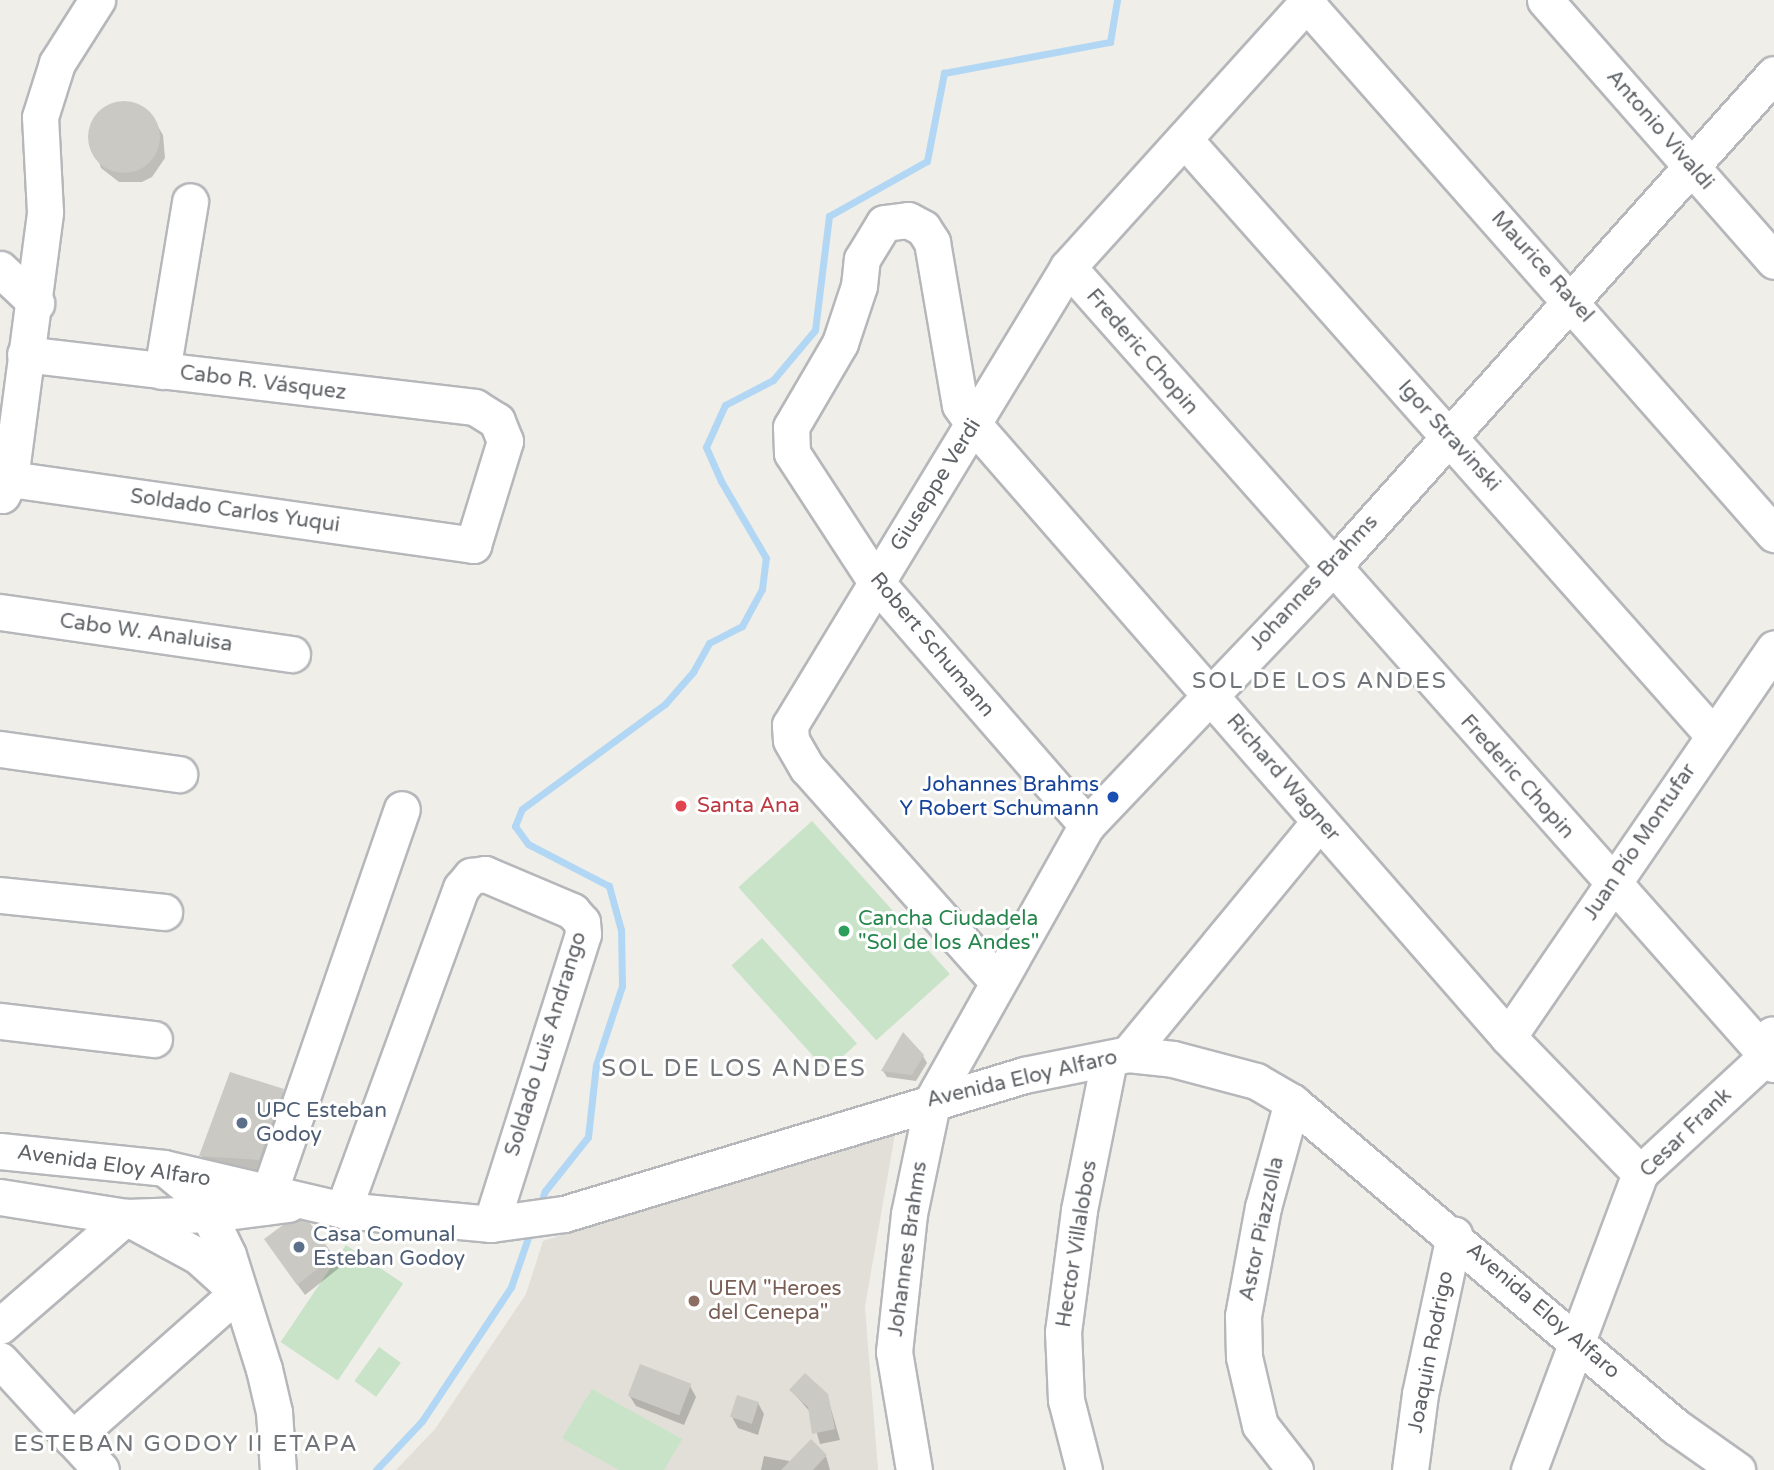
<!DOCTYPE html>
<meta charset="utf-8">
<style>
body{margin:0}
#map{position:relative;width:1774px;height:1470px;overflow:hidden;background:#efeee8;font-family:"Varela Round",sans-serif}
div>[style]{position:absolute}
.education>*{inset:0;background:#e2dfd9}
.green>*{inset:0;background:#c8e3c8;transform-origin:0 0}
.shadow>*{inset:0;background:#0003}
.stream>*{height:7px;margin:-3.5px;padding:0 3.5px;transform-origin:3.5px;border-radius:3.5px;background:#b2d7f5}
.building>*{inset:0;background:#cbc9c4;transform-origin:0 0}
.round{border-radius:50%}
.roads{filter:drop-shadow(2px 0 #b5b7ba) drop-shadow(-2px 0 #b5b7ba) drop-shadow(0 2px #b5b7ba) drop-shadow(0 -2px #b5b7ba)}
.minor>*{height:35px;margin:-17.5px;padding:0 17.5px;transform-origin:17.5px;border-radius:17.5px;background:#fff}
.dots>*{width:19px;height:19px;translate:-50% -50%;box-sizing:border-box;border:4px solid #fff;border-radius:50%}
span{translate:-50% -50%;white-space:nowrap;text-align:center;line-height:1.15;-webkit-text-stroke:6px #fff;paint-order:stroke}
.street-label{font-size:21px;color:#5f6266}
.transit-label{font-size:21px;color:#164399}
.right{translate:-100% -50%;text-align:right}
.health-label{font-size:21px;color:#be3a42}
.left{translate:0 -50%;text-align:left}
.leisure-label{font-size:21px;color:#27864d}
.service-label{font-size:21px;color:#4e5e75}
.education-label{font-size:21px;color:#785e54}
.neighbourhood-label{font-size:23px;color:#707478;letter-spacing:2px}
.quarter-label{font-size:24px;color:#707478;letter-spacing:2px}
</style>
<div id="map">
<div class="education">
<div style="clip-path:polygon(896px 1128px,865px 1307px,878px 1470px,396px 1470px,435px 1429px,526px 1294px,543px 1241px)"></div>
</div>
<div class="green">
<div style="left:812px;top:821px;width:206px;height:99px;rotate:48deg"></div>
<div style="left:762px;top:938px;width:142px;height:41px;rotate:48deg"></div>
<div style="left:346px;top:1245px;width:69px;height:117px;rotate:34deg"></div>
<div style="left:379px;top:1347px;width:27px;height:42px;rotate:36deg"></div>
<div style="clip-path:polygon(592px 1389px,682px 1439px,664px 1470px,619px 1470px,562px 1438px)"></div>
</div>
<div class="shadow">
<div style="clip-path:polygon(130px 102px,150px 113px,163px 135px,165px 158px,152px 177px,142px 182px,119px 182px,101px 168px,89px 133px,99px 113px,108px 106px)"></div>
<div style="clip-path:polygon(923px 1056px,927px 1063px,916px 1081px,887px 1077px,883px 1071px)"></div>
<div style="clip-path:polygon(282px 1091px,289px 1102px,265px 1171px,207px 1166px,201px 1155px)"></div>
<div style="clip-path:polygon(273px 1251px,332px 1256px,339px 1268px,305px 1295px)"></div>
<div style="clip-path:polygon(690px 1386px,696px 1397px,684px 1425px,636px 1406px,629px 1395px)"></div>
<div style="clip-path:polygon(791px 1390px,827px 1395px,840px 1440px,820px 1444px,811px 1413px)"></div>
<div style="clip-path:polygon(758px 1403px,764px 1414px,758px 1435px,738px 1428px,732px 1417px)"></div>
<div style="clip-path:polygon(764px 1456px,789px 1461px,794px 1470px,761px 1470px)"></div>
<div style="clip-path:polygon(826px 1456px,830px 1470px,805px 1470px)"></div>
</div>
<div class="stream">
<div style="left:539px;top:1208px;width:18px;rotate:-71deg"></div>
<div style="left:545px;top:1191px;width:69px;rotate:-51.5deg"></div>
<div style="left:588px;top:1137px;width:72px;rotate:-83.7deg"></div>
<div style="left:596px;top:1065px;width:83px;rotate:-71.8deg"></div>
<div style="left:622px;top:986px;width:56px;rotate:-91deg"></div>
<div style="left:621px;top:930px;width:46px;rotate:-105.3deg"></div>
<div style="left:609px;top:886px;width:91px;rotate:-152.6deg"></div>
<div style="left:528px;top:844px;width:22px;rotate:-126deg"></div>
<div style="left:515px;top:826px;width:18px;rotate:-68deg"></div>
<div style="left:522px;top:809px;width:177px;rotate:-36.3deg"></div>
<div style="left:665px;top:704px;width:43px;rotate:-48.8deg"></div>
<div style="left:693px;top:672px;width:33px;rotate:-61deg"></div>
<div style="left:709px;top:643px;width:37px;rotate:-27deg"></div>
<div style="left:742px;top:626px;width:42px;rotate:-61.6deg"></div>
<div style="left:762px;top:589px;width:31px;rotate:-83deg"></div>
<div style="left:766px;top:558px;width:89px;rotate:-120.3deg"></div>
<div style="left:721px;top:481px;width:37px;rotate:-114deg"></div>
<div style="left:706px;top:447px;width:46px;rotate:-65.7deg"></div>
<div style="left:725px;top:405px;width:54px;rotate:-27.5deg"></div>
<div style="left:773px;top:380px;width:65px;rotate:-50deg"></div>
<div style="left:815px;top:330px;width:115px;rotate:-83deg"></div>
<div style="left:829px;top:216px;width:112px;rotate:-29.3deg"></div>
<div style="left:927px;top:161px;width:90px;rotate:-79.1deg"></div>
<div style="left:944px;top:73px;width:169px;rotate:-10.6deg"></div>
<div style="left:1110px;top:42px;width:43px;rotate:-80.5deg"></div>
<div style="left:376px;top:1470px;width:67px;rotate:-46.8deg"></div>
<div style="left:422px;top:1421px;width:161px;rotate:-56.4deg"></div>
<div style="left:511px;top:1287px;width:61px;rotate:-71deg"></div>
</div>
<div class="building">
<div class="round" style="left:88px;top:101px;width:72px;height:72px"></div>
<div style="clip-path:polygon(903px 1032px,924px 1055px,912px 1075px,881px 1071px)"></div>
<div style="clip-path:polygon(230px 1072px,284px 1089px,259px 1160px,199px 1156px)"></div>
<div style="clip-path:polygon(299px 1220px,310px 1223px,334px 1256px,297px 1285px,264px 1239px,283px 1225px)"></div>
<div style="left:640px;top:1364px;width:55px;height:34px;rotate:21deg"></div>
<div style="clip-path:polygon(805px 1373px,828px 1394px,835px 1429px,812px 1434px,808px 1407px,789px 1390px)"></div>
<div style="left:737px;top:1395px;width:23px;height:23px;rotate:18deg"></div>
<div style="clip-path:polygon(811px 1439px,827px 1455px,813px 1470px,781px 1470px)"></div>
</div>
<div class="roads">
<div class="minor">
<div style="left:1545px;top:0;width:347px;rotate:48.7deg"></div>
<div style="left:1306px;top:3px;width:708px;rotate:48.61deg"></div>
<div style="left:1184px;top:139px;width:797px;rotate:48.41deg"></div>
<div style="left:1068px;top:267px;width:1065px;rotate:48.46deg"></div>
<div style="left:0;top:269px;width:50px;rotate:43.4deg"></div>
<div style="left:162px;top:371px;width:172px;rotate:-80.6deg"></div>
<div style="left:0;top:469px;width:14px;rotate:45deg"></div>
<div style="left:10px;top:479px;width:468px;rotate:8.1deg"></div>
<div style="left:473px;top:545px;width:109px;rotate:-72.9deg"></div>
<div style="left:505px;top:441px;width:22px;rotate:-112deg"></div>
<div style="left:497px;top:421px;width:26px;rotate:-148deg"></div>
<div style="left:475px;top:407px;width:453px;rotate:-173.3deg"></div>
<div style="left:2px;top:495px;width:18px;rotate:-63deg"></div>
<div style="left:10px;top:479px;width:269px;rotate:-82.5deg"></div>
<div style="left:45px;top:212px;width:95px;rotate:-93deg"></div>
<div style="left:40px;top:117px;width:57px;rotate:-72.5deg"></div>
<div style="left:57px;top:63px;width:75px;rotate:-57.6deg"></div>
<div style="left:0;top:612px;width:295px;rotate:8.2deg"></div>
<div style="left:0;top:749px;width:181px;rotate:8deg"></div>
<div style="left:1087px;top:825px;width:322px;rotate:-131deg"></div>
<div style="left:876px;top:582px;width:154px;rotate:-123.1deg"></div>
<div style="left:792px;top:453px;width:26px;rotate:-92deg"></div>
<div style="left:791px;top:427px;width:97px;rotate:-59.7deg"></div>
<div style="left:840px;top:343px;width:60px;rotate:-71.6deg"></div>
<div style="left:859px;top:286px;width:27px;rotate:-84deg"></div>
<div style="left:862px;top:259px;width:42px;rotate:-58.6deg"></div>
<div style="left:884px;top:223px;width:24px;rotate:-7deg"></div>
<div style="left:908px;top:220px;width:17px;rotate:28deg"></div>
<div style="left:923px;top:228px;width:17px;rotate:57deg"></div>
<div style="left:932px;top:242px;width:165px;rotate:80.3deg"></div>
<div style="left:960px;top:405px;width:24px;rotate:55deg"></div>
<div style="left:974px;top:425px;width:812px;rotate:48.89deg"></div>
<div style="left:1508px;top:1037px;width:190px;rotate:45.9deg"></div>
<div style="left:0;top:895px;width:165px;rotate:5.9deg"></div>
<div style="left:997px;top:981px;width:285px;rotate:-131.7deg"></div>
<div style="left:807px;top:768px;width:32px;rotate:-120deg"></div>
<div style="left:791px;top:740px;width:15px;rotate:-94deg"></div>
<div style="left:790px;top:725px;width:536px;rotate:-58.74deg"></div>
<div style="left:1068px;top:267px;width:360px;rotate:-47.9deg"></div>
<div style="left:0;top:1021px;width:155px;rotate:6.7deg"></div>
<div style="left:1508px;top:1037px;width:471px;rotate:-55.6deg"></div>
<div style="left:1128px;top:1054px;width:301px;rotate:-50.5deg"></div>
<div style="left:1292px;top:1102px;width:109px;rotate:105.4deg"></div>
<div style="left:1263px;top:1207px;width:111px;rotate:100.4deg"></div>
<div style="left:1243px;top:1316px;width:41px;rotate:88.6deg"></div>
<div style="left:1244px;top:1357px;width:70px;rotate:76.8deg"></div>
<div style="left:1260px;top:1425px;width:57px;rotate:52.1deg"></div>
<div style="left:0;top:1151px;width:165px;rotate:5.9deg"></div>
<div style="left:164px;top:1168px;width:184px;rotate:13.2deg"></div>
<div style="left:343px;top:1210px;width:149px;rotate:5.4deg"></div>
<div style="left:491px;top:1224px;width:74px;rotate:-7.8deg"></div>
<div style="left:564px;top:1214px;width:481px;rotate:-16.8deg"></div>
<div style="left:1024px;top:1075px;width:106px;rotate:-11.4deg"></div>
<div style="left:1128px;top:1054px;width:45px;rotate:6.3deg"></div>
<div style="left:1173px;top:1059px;width:86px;rotate:14.8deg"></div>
<div style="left:1256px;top:1081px;width:42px;rotate:30.3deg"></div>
<div style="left:1292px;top:1102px;width:503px;rotate:40.24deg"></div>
<div style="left:1676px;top:1427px;width:75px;rotate:35.2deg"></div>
<div style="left:167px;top:1170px;width:43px;rotate:39.3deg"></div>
<div style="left:200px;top:1197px;width:64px;rotate:64.2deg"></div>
<div style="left:228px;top:1255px;width:120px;rotate:72.5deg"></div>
<div style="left:264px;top:1369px;width:44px;rotate:76.9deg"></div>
<div style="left:274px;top:1412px;width:58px;rotate:86.1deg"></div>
<div style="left:0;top:1197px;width:128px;rotate:9deg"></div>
<div style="left:126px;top:1217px;width:85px;rotate:-2deg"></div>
<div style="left:211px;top:1214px;width:78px;rotate:-7.4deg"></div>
<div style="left:264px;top:1207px;width:421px;rotate:-70.9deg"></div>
<div style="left:343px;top:1210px;width:343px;rotate:-69.9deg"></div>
<div style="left:461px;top:888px;width:16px;rotate:-50deg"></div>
<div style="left:471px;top:876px;width:14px;rotate:-8deg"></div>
<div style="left:485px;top:874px;width:95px;rotate:23deg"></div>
<div style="left:572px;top:911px;width:15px;rotate:48deg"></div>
<div style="left:582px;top:922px;width:12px;rotate:85deg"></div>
<div style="left:583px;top:934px;width:304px;rotate:107.6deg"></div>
<div style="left:0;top:1326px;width:167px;rotate:-40.9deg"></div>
<div style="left:126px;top:1217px;width:82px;rotate:28.4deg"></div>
<div style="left:198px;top:1256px;width:54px;rotate:42deg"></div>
<div style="left:0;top:1360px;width:149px;rotate:47.4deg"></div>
<div style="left:72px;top:1439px;width:222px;rotate:-41.5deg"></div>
<div style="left:914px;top:1470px;width:120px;rotate:-99.6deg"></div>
<div style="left:894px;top:1352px;width:139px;rotate:-83.8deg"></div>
<div style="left:909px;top:1214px;width:117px;rotate:-78.2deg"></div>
<div style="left:933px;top:1099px;width:314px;rotate:-60.7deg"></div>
<div style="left:1087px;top:825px;width:354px;rotate:-46.4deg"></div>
<div style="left:1331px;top:569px;width:664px;rotate:-48.17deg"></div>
<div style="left:1084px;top:1470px;width:72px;rotate:-104.4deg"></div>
<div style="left:1066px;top:1400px;width:68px;rotate:-92.5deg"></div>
<div style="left:1063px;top:1332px;width:123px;rotate:-82.5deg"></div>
<div style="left:1079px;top:1210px;width:153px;rotate:-78.7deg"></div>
<div style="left:1410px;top:1470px;width:77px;rotate:-82.5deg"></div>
<div style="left:1420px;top:1394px;width:163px;rotate:-77.9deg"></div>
<div style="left:1529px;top:1470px;width:317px;rotate:-69.5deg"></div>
<div style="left:1640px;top:1173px;width:173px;rotate:-42.7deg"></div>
<div style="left:1767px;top:1056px;width:22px;rotate:-77deg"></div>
</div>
</div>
<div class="dots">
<div style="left:1113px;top:797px;background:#1a4fb4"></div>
<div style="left:681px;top:806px;background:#e0444e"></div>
<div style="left:844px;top:931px;background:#2e9e5b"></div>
<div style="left:242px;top:1123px;background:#5c6f8a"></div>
<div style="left:299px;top:1247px;background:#5c6f8a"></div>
<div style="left:694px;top:1301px;background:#8d6e63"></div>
</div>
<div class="street-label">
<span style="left:1660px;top:130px;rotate:49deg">Antonio Vivaldi</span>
<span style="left:1542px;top:267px;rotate:48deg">Maurice Ravel</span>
<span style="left:1142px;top:352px;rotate:49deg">Frederic Chopin</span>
<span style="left:263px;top:383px;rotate:7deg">Cabo R. Vásquez</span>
<span style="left:1449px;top:436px;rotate:48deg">Igor Stravinski</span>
<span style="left:936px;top:485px;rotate:-58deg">Giuseppe Verdi</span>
<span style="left:235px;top:511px;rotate:8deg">Soldado Carlos Yuqui</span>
<span style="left:1314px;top:583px;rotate:-47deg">Johannes Brahms</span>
<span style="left:146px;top:633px;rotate:8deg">Cabo W. Analuisa</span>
<span style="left:932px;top:645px;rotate:50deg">Robert Schumann</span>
<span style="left:1517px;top:777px;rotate:48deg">Frederic Chopin</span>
<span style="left:1283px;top:778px;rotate:49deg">Richard Wagner</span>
<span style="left:1640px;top:842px;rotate:-56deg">Juan Pío Montufar</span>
<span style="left:546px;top:1044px;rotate:-73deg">Soldado Luis Andrango</span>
<span style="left:1022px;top:1079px;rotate:-13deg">Avenida Eloy Alfaro</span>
<span style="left:1686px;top:1133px;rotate:-44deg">Cesar Frank</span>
<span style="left:114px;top:1166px;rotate:8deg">Avenida Eloy Alfaro</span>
<span style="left:1262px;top:1229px;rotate:-78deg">Astor Piazzolla</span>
<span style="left:1077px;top:1244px;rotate:-81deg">Hector Villalobos</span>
<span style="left:908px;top:1249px;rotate:-82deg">Johannes Brahms</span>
<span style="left:1543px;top:1311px;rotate:41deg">Avenida Eloy Alfaro</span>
<span style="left:1431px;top:1352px;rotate:-79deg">Joaquin Rodrigo</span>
</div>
<div class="transit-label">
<span class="right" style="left:1099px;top:797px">Johannes Brahms<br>Y Robert Schumann</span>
</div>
<div class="health-label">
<span class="left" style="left:697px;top:806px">Santa Ana</span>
</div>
<div class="leisure-label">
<span class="left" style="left:858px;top:931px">Cancha Ciudadela<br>"Sol de los Andes"</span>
</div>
<div class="service-label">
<span class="left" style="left:256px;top:1123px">UPC Esteban<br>Godoy</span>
<span class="left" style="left:313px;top:1247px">Casa Comunal<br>Esteban Godoy</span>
</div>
<div class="education-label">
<span class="left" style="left:708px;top:1301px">UEM "Heroes<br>del Cenepa"</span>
</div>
<div class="neighbourhood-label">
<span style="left:1320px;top:681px">SOL DE LOS ANDES</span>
<span style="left:186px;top:1444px">ESTEBAN GODOY II ETAPA</span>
</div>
<div class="quarter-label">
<span style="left:734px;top:1069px">SOL DE LOS ANDES</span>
</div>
</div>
